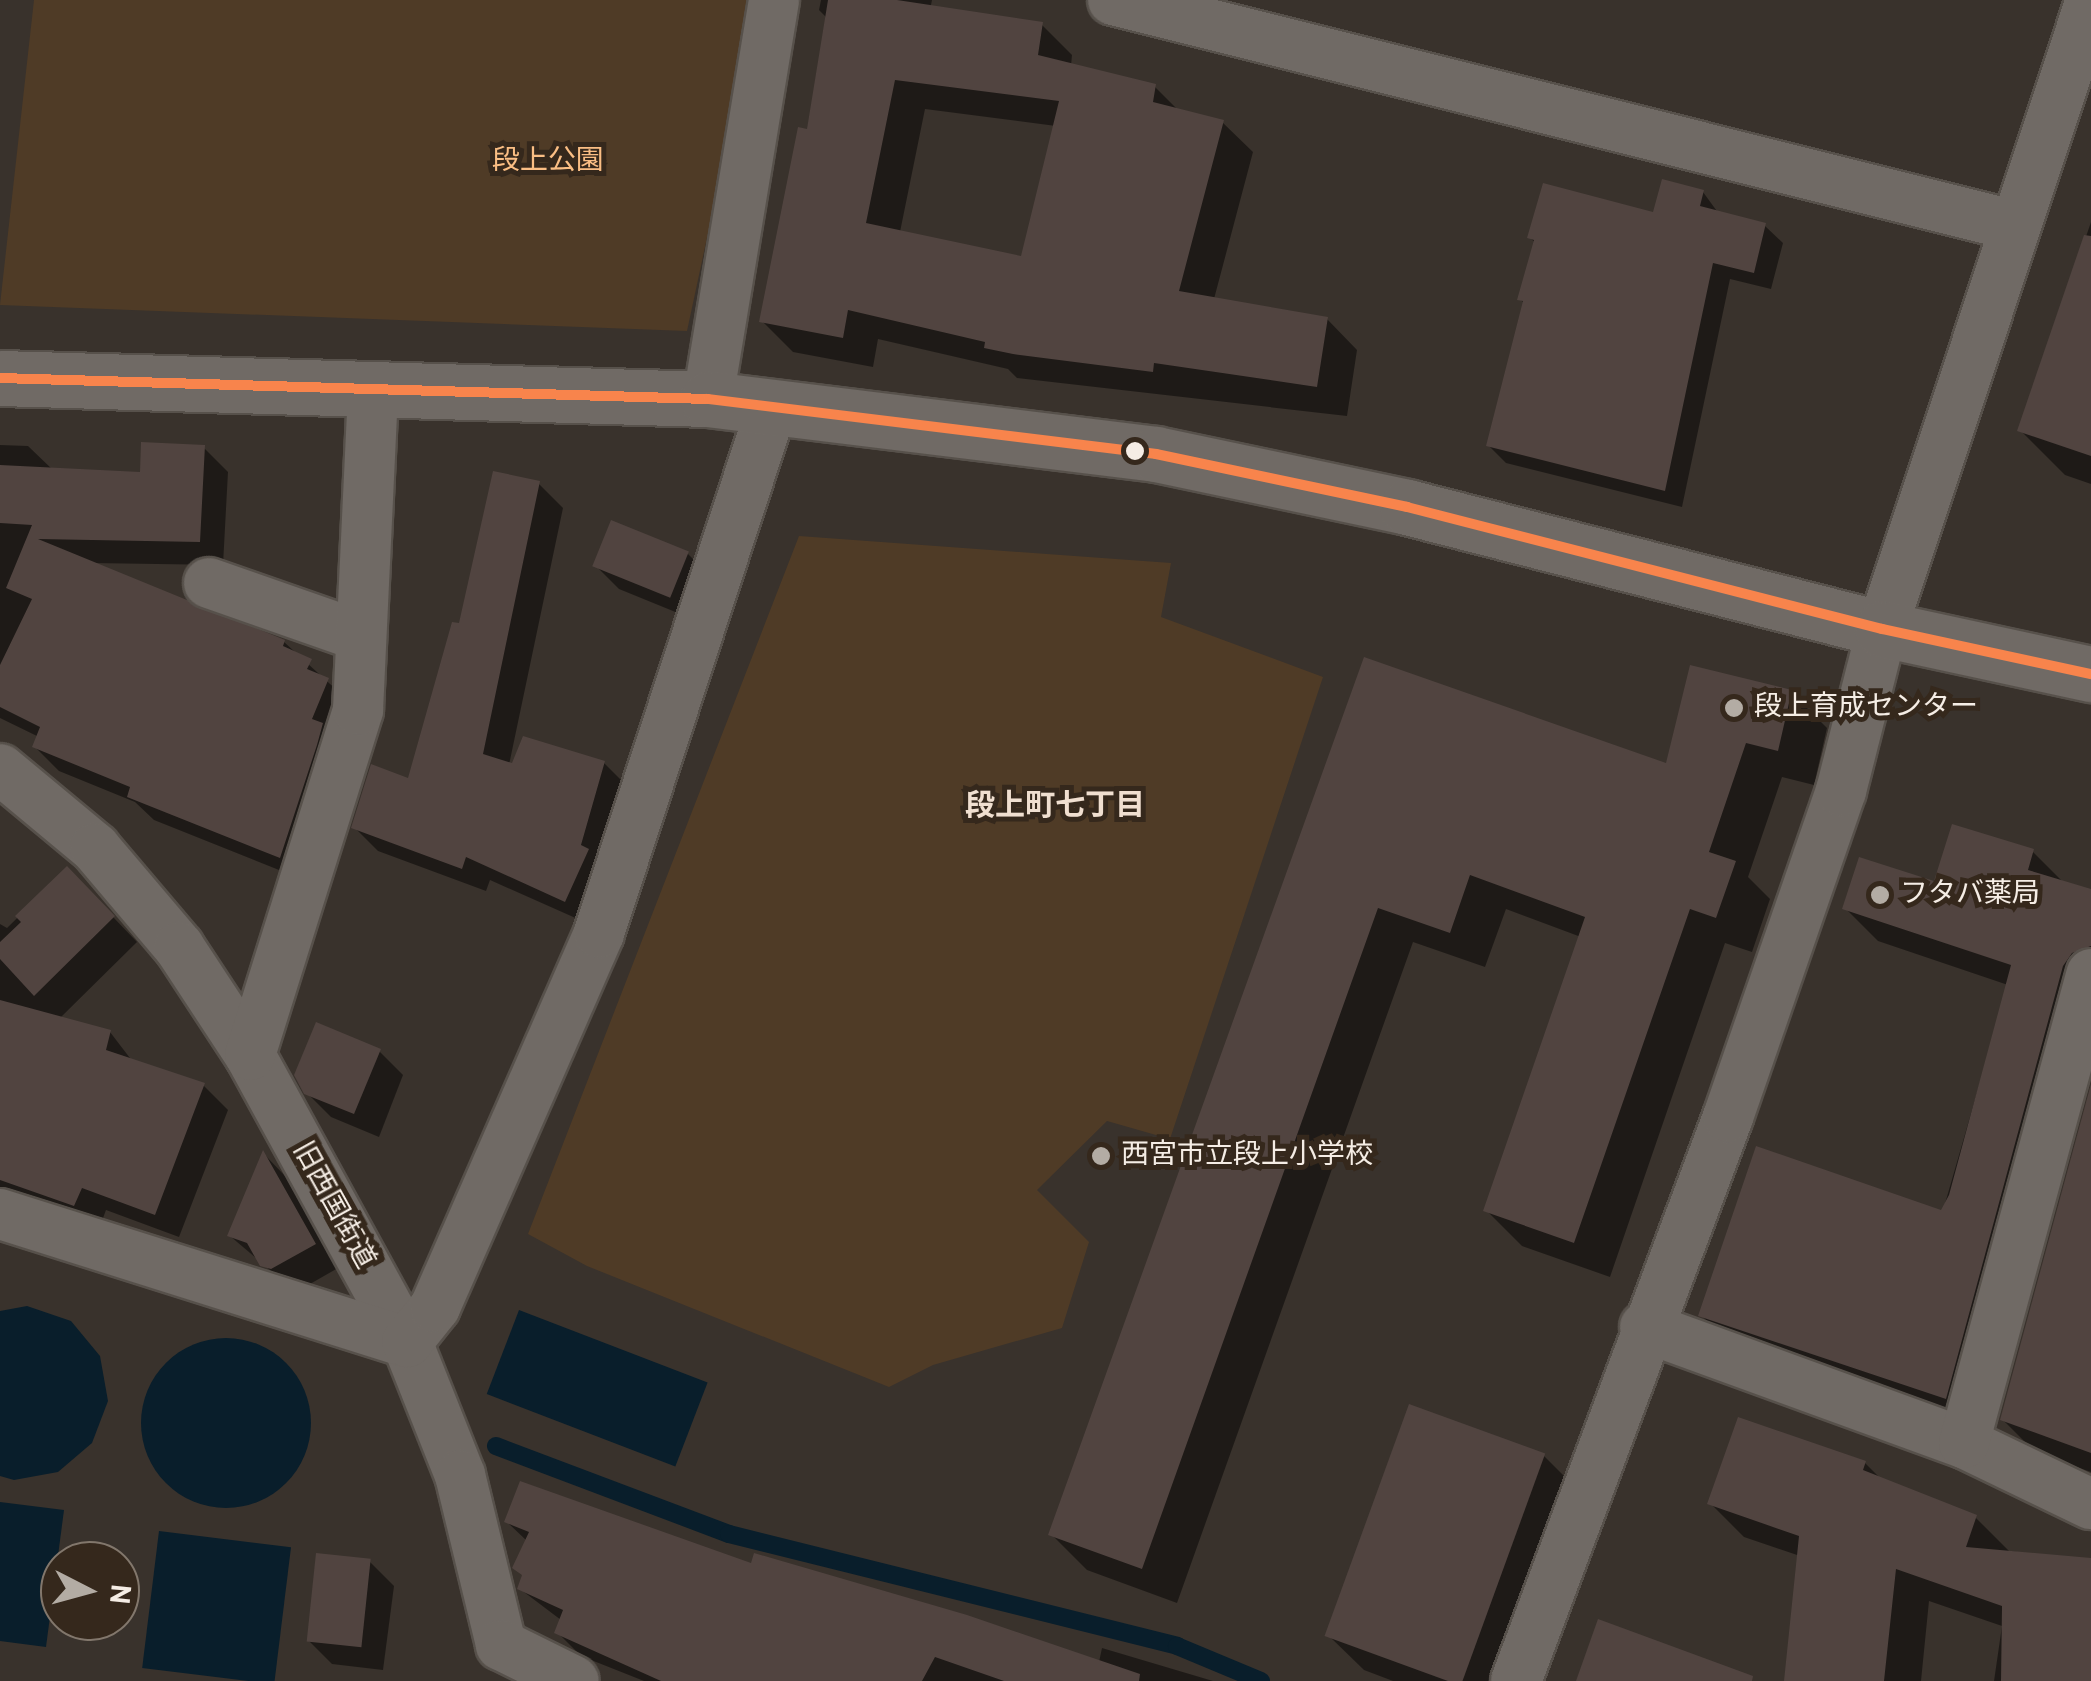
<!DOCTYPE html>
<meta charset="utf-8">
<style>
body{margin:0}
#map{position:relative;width:2091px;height:1681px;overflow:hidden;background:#39322c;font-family:Overpass,"Noto Sans JP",sans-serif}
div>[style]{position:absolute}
.green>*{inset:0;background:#4f3b26}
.water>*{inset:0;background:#091e2b;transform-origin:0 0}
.round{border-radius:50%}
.shadow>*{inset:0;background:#0007}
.stream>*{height:18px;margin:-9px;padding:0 9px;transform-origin:9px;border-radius:9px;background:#091e2b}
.building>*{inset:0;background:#514440;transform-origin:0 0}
.roads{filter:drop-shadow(2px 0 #57514b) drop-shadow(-2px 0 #57514b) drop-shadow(0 2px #57514b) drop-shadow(0 -2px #57514b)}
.street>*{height:50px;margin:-25px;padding:0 25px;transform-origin:25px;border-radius:25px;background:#706a65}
.secondary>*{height:55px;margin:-27.5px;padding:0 27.5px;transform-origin:27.5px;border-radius:27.5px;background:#706a65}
.bus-1>*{height:10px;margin:-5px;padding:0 5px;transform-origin:5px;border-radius:5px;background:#f8844c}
.dots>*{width:28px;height:28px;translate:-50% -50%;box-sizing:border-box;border:5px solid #35281c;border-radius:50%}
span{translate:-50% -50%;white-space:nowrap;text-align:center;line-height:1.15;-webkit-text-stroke:10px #35281c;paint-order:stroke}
.park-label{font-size:28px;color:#fabe84}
.poi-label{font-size:28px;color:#f5ede5}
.left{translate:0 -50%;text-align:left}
.street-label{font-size:28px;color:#f5ede5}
.neighbourhood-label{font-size:30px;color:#f0dfd0;font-weight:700}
.north{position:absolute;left:40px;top:1541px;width:100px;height:100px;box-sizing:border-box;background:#35281c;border:2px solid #82776c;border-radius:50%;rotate:96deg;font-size:28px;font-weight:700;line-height:40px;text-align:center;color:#f5ede5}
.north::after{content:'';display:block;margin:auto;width:35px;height:45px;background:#b3aca4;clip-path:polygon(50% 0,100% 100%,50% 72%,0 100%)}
</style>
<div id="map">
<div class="green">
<div style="clip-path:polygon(34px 0,758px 0,687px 331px,0 305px)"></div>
<div style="clip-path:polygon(799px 536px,1171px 563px,1161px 617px,1323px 677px,1170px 1139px,1107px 1121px,1037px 1190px,1089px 1242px,1062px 1328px,933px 1365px,889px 1387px,587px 1266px,528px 1234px)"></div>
</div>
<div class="water">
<div style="clip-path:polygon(27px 1306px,71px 1321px,100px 1356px,108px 1401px,92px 1443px,58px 1472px,14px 1480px,0 1476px,0 1311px)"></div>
<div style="left:519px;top:1310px;width:202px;height:90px;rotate:21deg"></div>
<div class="round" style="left:141px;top:1338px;width:170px;height:170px"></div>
<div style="clip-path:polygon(0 1502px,64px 1510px,46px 1647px,0 1641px)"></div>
<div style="left:159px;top:1531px;width:133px;height:138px;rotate:7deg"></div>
</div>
<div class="shadow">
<div style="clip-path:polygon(evenodd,821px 0,932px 0,930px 10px,1042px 25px,1072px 55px,1071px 66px,1155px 87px,1179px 111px,1222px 122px,1253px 152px,1214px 299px,1327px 319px,1357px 350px,1347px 416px,1017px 378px,1008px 369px,878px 339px,873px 367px,793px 352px,762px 321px,809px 132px,828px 19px,819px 10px,821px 0,925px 109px,1056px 126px,1023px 258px,900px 232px,925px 109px)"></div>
<div style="clip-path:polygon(1703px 192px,1719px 214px,1765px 226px,1783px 243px,1771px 289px,1730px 279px,1682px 507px,1506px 463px,1489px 446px,1525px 304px,1520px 299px,1536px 243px,1530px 238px,1655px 216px)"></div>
<div style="clip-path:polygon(2091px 222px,2091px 484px,2065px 475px,2020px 430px)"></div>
<div style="clip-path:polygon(0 445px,28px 446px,53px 470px,142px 474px,204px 448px,228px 472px,223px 565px,90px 563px,284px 642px,352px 704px,304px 880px,154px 820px,135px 802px,59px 771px,35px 747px,39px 737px,0 718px)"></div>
<div style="clip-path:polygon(538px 483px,563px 508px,509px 765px,604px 763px,628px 787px,589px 924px,490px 880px,486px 891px,378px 851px,354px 827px,410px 781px,461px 626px)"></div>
<div style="clip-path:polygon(688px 554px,712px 578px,695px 620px,619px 589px,595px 565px)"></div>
<div style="clip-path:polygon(1365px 660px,1668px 766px,1791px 692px,1827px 728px,1814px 785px,1782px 777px,1748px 877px,1770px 899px,1752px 952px,1725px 943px,1610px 1277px,1522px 1246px,1486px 1210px,1581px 937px,1506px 909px,1485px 967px,1413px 942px,1177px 1603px,1087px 1570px,1051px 1534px)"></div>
<div style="clip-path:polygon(2033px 852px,2065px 884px,2091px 892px,2091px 1016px,1979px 1430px,1734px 1348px,1701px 1315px,1942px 1214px,2008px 985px,1878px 941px,1845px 908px)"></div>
<div style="clip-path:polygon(67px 869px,137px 942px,59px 1019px,110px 1032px,133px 1062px,204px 1086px,228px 1110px,179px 1237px,106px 1210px,99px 1229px,0 1189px,0 924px,7px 928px)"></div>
<div style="clip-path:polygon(379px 1051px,403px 1075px,379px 1137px,331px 1117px,306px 1092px)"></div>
<div style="clip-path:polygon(2091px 1094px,2091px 1472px,2036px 1453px,2003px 1420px)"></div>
<div style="clip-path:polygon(264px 1154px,286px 1177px,338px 1268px,296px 1292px,230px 1236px)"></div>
<div style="clip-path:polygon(1543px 1455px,1579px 1491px,1511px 1681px,1393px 1681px,1364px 1670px,1328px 1635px)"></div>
<div style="clip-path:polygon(1865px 1463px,1882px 1480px,1975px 1517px,2009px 1551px,2091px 1561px,2091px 1681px,1994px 1681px,2002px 1626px,1929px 1601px,1921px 1681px,1786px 1681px,1800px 1556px,1744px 1537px,1710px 1503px)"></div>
<div style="clip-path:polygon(507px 1522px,753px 1567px,1099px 1662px,1102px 1648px,1213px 1681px,644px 1681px,581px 1656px,557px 1632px,561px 1620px,520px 1589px,527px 1541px)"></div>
<div style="clip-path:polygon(370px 1562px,394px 1586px,383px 1670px,332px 1664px,308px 1640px)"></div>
</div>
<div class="stream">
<div style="left:496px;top:1446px;width:249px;rotate:20.7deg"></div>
<div style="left:729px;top:1534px;width:462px;rotate:14deg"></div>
<div style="left:1177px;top:1646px;width:91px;rotate:22.6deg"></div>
</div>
<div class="building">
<div style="clip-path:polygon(evenodd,828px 0,897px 0,1043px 22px,1038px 55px,1156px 84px,1153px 102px,1224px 120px,1179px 291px,1328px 317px,1317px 387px,1154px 363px,1153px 372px,1013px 354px,984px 348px,985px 342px,848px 310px,843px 338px,759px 322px,798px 127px,807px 129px,828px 0,895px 80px,1059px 101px,1021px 256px,866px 223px,895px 80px)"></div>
<div style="clip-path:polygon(1662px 179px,1704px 190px,1700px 206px,1766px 223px,1754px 273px,1713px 263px,1665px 491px,1486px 446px,1523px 301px,1517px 300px,1534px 240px,1527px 238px,1543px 183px,1653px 212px)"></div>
<div style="clip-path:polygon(2084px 235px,2091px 236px,2091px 456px,2017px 431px)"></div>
<div style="clip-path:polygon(141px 442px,205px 445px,200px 542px,38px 539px,285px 640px,283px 646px,312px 659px,307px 669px,329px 678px,312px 719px,323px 723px,317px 745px,280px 858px,127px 797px,130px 787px,32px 747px,40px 727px,0 707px,0 665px,32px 599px,6px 588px,32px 525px,0 523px,0 465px,140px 472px)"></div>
<div style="clip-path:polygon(493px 471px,540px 481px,483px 754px,512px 763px,523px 736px,605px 761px,581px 845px,589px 849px,565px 902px,466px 857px,462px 869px,351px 828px,371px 764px,408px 778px,452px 622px,459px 623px)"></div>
<div style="left:611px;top:520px;width:84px;height:50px;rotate:22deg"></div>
<div style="clip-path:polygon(1364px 657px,1666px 763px,1690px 665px,1792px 690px,1778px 751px,1746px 743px,1709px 852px,1736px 861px,1716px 918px,1690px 909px,1574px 1243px,1483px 1211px,1585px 917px,1470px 875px,1450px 933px,1378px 908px,1142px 1569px,1048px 1535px)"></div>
<div style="clip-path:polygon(1952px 824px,2034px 849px,2028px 870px,2091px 889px,2091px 946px,2072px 953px,2063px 966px,1946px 1399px,1698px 1316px,1756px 1146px,1941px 1210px,1949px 1195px,2011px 965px,1842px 909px,1859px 857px,1934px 881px)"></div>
<div style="clip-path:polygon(67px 866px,115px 916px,34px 996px,0 959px,0 942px,21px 922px,15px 916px)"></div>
<div style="clip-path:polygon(0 1000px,111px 1030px,106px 1050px,205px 1083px,155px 1215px,82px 1188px,74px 1206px,0 1180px)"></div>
<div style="clip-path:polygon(316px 1022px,381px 1049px,354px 1114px,304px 1094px,294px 1075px)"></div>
<div style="clip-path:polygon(2091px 1084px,2091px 1453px,2000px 1420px)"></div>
<div style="clip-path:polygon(263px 1150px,316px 1244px,271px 1269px,260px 1266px,247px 1243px,227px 1236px)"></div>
<div style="left:1409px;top:1404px;width:145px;height:247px;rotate:20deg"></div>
<div style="clip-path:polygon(1738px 1417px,1866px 1461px,1863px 1470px,1977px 1515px,1966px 1547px,2091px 1558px,2091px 1681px,2001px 1681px,2002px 1606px,1896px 1569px,1884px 1681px,1784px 1681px,1799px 1536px,1707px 1504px)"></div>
<div style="clip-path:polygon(520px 1481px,751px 1563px,754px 1553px,967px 1615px,1140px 1674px,1139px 1681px,1004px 1681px,935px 1657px,922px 1681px,661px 1681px,554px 1633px,563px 1610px,517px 1589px,522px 1575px,512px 1568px,529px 1532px,504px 1522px)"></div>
<div style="left:316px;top:1553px;width:55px;height:89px;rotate:6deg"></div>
<div style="clip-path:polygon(1598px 1619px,1753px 1676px,1752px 1681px,1576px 1681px)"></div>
</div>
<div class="roads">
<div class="street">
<div style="left:1113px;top:0;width:927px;rotate:14.05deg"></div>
<div style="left:708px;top:399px;width:404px;rotate:-80.6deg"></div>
<div style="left:209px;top:583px;width:160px;rotate:19.3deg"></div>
<div style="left:0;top:769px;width:124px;rotate:39.7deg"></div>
<div style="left:95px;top:848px;width:130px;rotate:49.7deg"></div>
<div style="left:179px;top:947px;width:129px;rotate:56.7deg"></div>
<div style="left:250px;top:1055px;width:327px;rotate:61.3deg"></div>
<div style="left:407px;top:1342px;width:143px;rotate:68.3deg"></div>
<div style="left:460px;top:1475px;width:175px;rotate:76.4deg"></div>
<div style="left:501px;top:1645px;width:81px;rotate:26.3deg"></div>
<div style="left:250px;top:1055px;width:362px;rotate:-72.6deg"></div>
<div style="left:358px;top:710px;width:322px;rotate:-87.3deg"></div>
<div style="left:0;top:1214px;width:427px;rotate:17.5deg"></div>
<div style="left:407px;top:1342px;width:45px;rotate:-51.3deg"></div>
<div style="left:435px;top:1307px;width:408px;rotate:-66.3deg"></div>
<div style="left:599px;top:933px;width:554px;rotate:-71.79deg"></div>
<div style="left:1645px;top:1327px;width:339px;rotate:20deg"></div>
<div style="left:1964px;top:1443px;width:141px;rotate:25.7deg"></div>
<div style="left:1964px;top:1443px;width:486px;rotate:-74.8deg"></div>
<div style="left:1516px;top:1681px;width:603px;rotate:-69.4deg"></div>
<div style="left:1728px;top:1117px;width:345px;rotate:-70.9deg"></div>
<div style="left:1841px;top:791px;width:167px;rotate:-75.8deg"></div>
<div style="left:1882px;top:629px;width:663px;rotate:-71.62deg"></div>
</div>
<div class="secondary">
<div style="left:0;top:378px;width:708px;rotate:1.7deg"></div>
<div style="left:708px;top:399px;width:451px;rotate:7deg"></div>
<div style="left:1156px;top:454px;width:257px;rotate:11.9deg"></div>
<div style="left:1407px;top:507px;width:490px;rotate:14.4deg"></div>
<div style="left:1882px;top:629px;width:214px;rotate:12.2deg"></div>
</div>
</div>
<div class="bus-1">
<div style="left:0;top:378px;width:708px;rotate:1.7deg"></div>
<div style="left:708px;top:399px;width:451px;rotate:7deg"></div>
<div style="left:1156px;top:454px;width:257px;rotate:11.9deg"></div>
<div style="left:1407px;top:507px;width:490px;rotate:14.4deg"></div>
<div style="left:1882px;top:629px;width:214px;rotate:12.2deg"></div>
</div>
<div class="dots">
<div style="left:1135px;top:451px;background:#f5ede5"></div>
<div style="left:1734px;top:708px;background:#b3aca4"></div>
<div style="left:1880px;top:895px;background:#b3aca4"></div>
<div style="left:1101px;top:1156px;background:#b3aca4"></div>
</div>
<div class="park-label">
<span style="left:548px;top:162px">段上公園</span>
</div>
<div class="poi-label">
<span class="left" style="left:1754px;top:708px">段上育成センター</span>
<span class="left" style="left:1900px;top:895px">フタバ薬局</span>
<span class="left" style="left:1121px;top:1156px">西宮市立段上小学校</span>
</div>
<div class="street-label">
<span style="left:333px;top:1206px;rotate:61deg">旧西国街道</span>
</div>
<div class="neighbourhood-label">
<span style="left:1055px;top:808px">段上町七丁目</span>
</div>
<div class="north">N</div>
</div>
